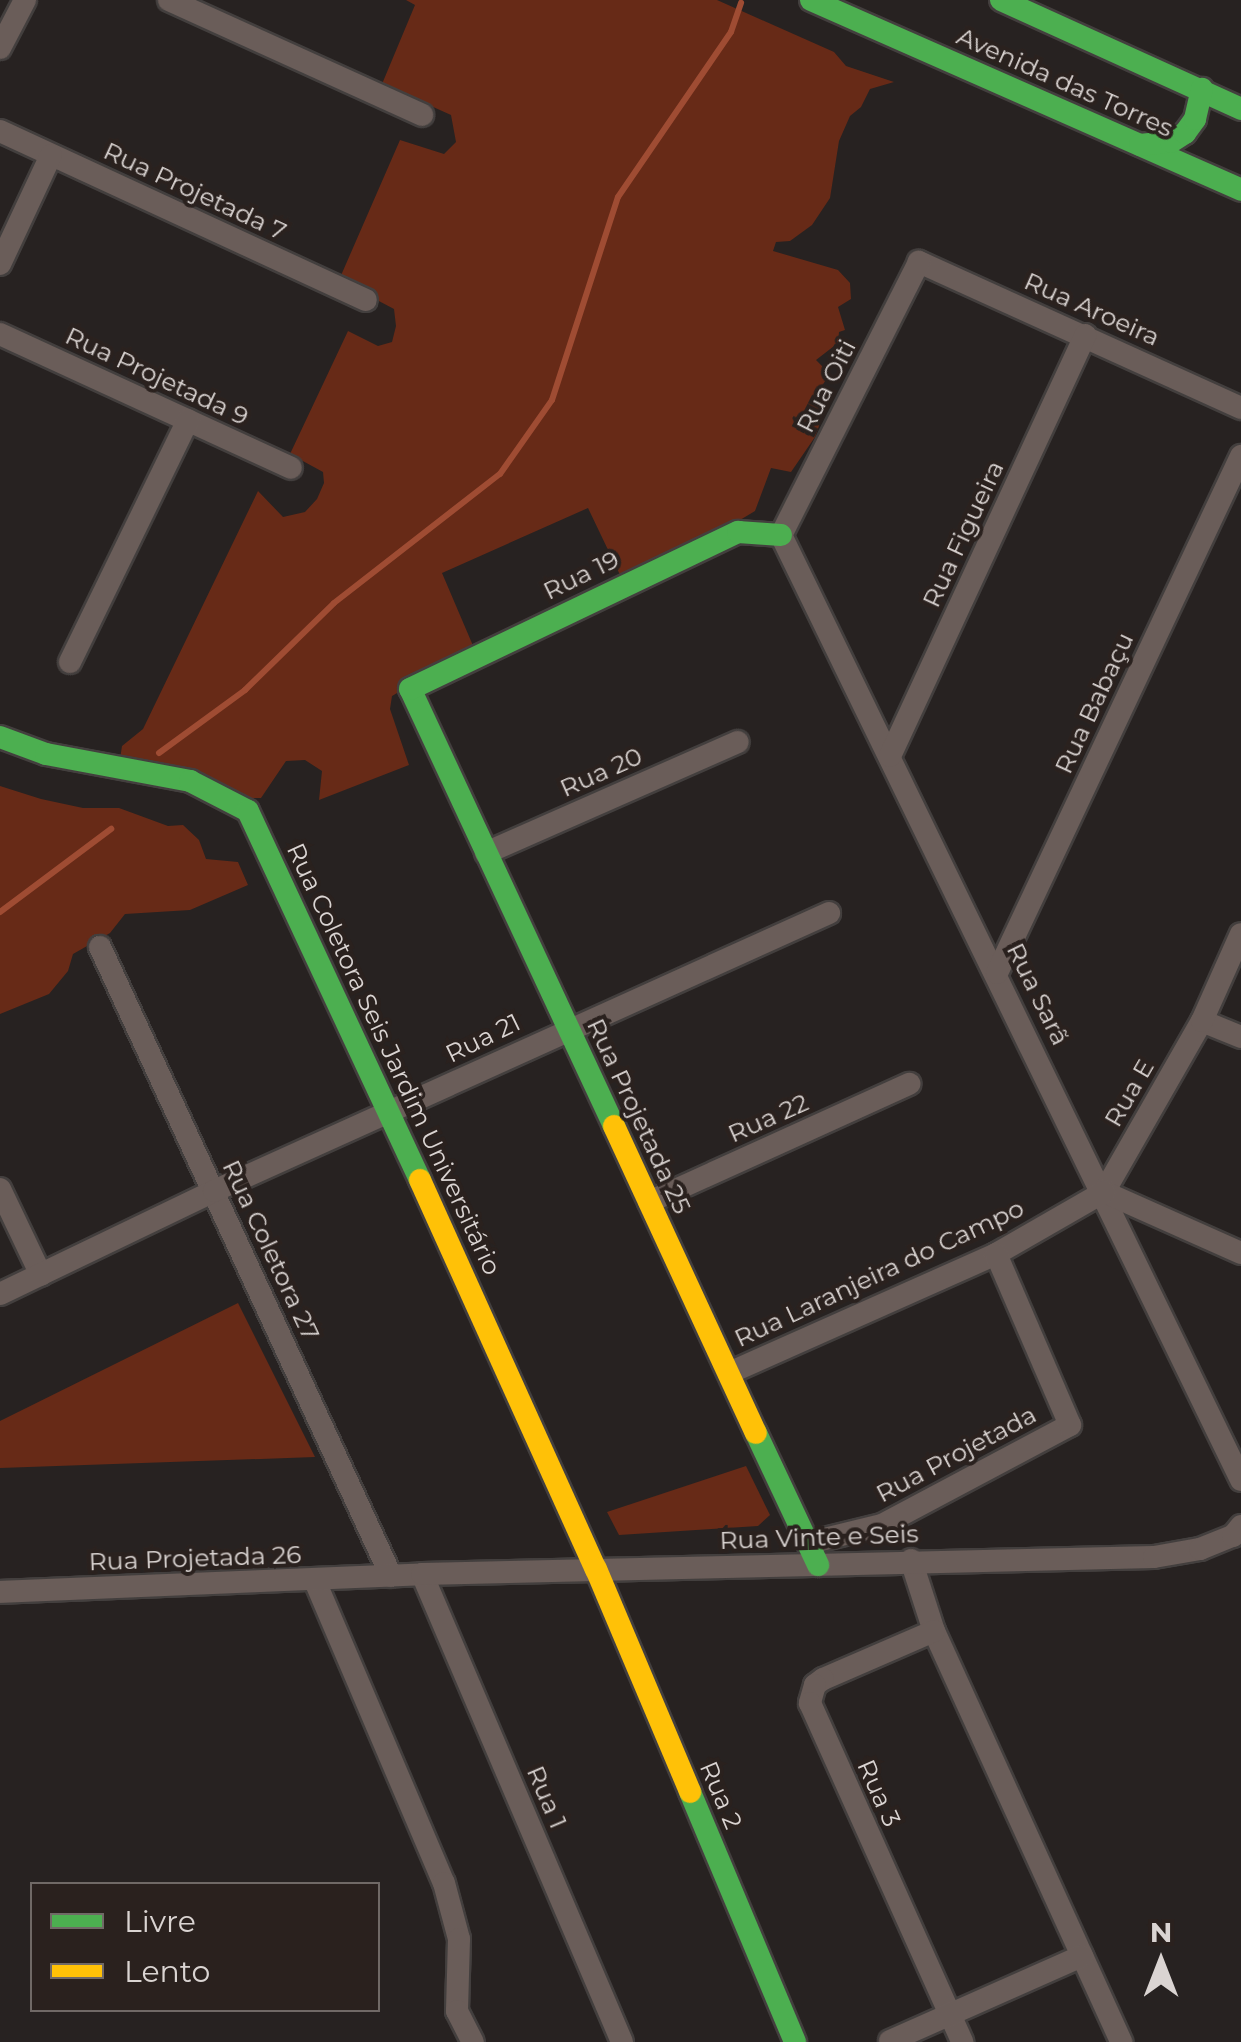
<!DOCTYPE html>
<meta charset="utf-8">
<style>
body{margin:0}
#map{position:relative;width:1241px;height:2042px;overflow:hidden;background:#272221;font-family:Montserrat,sans-serif}
div>[style]{position:absolute}
.green>*{inset:0;background:#672a17}
.stream>*{height:6px;margin:-3px;padding:0 3px;transform-origin:3px;border-radius:3px;background:#9f4c33}
.roads{filter:drop-shadow(2px 0 #433f3e) drop-shadow(-2px 0 #433f3e) drop-shadow(0 2px #433f3e) drop-shadow(0 -2px #433f3e)}
.street>*{height:22px;margin:-11px;padding:0 11px;transform-origin:11px;border-radius:11px;background:#6a5d59}
.fast>*{height:22px;margin:-11px;padding:0 11px;transform-origin:11px;border-radius:11px;background:#4caf50}
.slow>*{height:22px;margin:-11px;padding:0 11px;transform-origin:11px;border-radius:11px;background:#ffc107}
span{translate:-50% -50%;white-space:nowrap;text-align:center;line-height:1.15;-webkit-text-stroke:8px #2a211e;paint-order:stroke}
.street-label{font-size:25px;color:#dad4d2}
.legend{position:absolute;left:30px;top:1882px;width:350px;height:130px;box-sizing:border-box;background:#2a211e;border:2px solid #706966;margin:0;padding:12px 18px;list-style:none;font-size:30px;color:#dad4d2}
.legend li{display:flex;align-items:center;gap:20px;height:50px}
.legend b{width:50px;border:2px solid #706966}
.north{position:absolute;left:1111px;top:1912px;width:100px;height:100px;-webkit-text-stroke:8px #2a211e;paint-order:stroke;rotate:0deg;font-size:28px;font-weight:700;line-height:40px;text-align:center;color:#dad4d2}
.north::after{content:'';display:block;margin:auto;width:35px;height:45px;background:#dad4d2;clip-path:polygon(50% 0,100% 100%,50% 72%,0 100%)}
</style>
<div id="map">
<div class="green">
<div style="clip-path:polygon(406px 0,717px 0,834px 52px,846px 66px,894px 82px,870px 89px,861px 107px,850px 116px,839px 141px,830px 198px,812px 225px,790px 241px,776px 242px,773px 251px,838px 270px,850px 283px,851px 299px,838px 307px,845px 330px,839px 332px,838px 343px,816px 360px,830px 374px,817px 393px,824px 412px,815px 437px,791px 472px,771px 468px,755px 511px,715px 535px,621px 577px,588px 508px,442px 573px,474px 648px,392px 696px,390px 709px,409px 765px,319px 800px,322px 771px,305px 760px,286px 761px,261px 798px,245px 798px,120px 759px,122px 746px,143px 729px,258px 491px,283px 517px,305px 512px,317px 499px,324px 483px,323px 472px,290px 454px,348px 331px,378px 346px,392px 342px,396px 326px,394px 309px,339px 280px,400px 140px,444px 154px,456px 142px,451px 115px,382px 84px,415px 5px)"></div>
<div style="clip-path:polygon(0 786px,41px 799px,83px 808px,119px 808px,168px 826px,183px 825px,199px 840px,206px 859px,238px 862px,248px 885px,190px 910px,125px 914px,110px 933px,73px 954px,68px 971px,49px 994px,0 1014px)"></div>
<div style="clip-path:polygon(238px 1303px,315px 1457px,0 1468px,0 1421px)"></div>
<div style="clip-path:polygon(746px 1466px,770px 1515px,758px 1526px,619px 1535px,607px 1512px)"></div>
</div>
<div class="stream">
<div style="left:159px;top:753px;width:107px;rotate:-36.2deg"></div>
<div style="left:245px;top:690px;width:124px;rotate:-44.3deg"></div>
<div style="left:334px;top:603px;width:210px;rotate:-37.9deg"></div>
<div style="left:500px;top:474px;width:90px;rotate:-54.9deg"></div>
<div style="left:552px;top:400px;width:213px;rotate:-72deg"></div>
<div style="left:618px;top:197px;width:200px;rotate:-55.6deg"></div>
<div style="left:731px;top:32px;width:31px;rotate:-71deg"></div>
<div style="left:0;top:912px;width:139px;rotate:-36.8deg"></div>
</div>
<div class="roads">
<div class="street">
<div style="left:169px;top:0;width:278px;rotate:24.4deg"></div>
<div style="left:0;top:48px;width:54px;rotate:-62.5deg"></div>
<div style="left:0;top:131px;width:403px;rotate:24.8deg"></div>
<div style="left:0;top:264px;width:120px;rotate:-64.9deg"></div>
<div style="left:0;top:334px;width:320px;rotate:24.7deg"></div>
<div style="left:1241px;top:408px;width:354px;rotate:-155.6deg"></div>
<div style="left:919px;top:262px;width:306px;rotate:116.8deg"></div>
<div style="left:781px;top:535px;width:1051px;rotate:64.04deg"></div>
<div style="left:70px;top:662px;width:269px;rotate:-64deg"></div>
<div style="left:890px;top:756px;width:464px;rotate:-65.1deg"></div>
<div style="left:486px;top:853px;width:275px;rotate:-23.8deg"></div>
<div style="left:100px;top:947px;width:693px;rotate:65.17deg"></div>
<div style="left:997px;top:973px;width:572px;rotate:-64.73deg"></div>
<div style="left:1202px;top:1021px;width:42px;rotate:22.3deg"></div>
<div style="left:0;top:1189px;width:95px;rotate:64.5deg"></div>
<div style="left:1104px;top:1192px;width:197px;rotate:-60.2deg"></div>
<div style="left:1202px;top:1021px;width:95px;rotate:-65.9deg"></div>
<div style="left:1104px;top:1192px;width:150px;rotate:24deg"></div>
<div style="left:649px;top:1202px;width:286px;rotate:-24.4deg"></div>
<div style="left:0;top:1294px;width:237px;rotate:-25.7deg"></div>
<div style="left:214px;top:1191px;width:675px;rotate:-24.32deg"></div>
<div style="left:729px;top:1373px;width:292px;rotate:-24deg"></div>
<div style="left:996px;top:1254px;width:125px;rotate:-29.9deg"></div>
<div style="left:808px;top:1543px;width:76px;rotate:-13.7deg"></div>
<div style="left:882px;top:1525px;width:213px;rotate:-28deg"></div>
<div style="left:1070px;top:1425px;width:186px;rotate:-113.4deg"></div>
<div style="left:911px;top:1560px;width:75px;rotate:72.1deg"></div>
<div style="left:934px;top:1631px;width:452px;rotate:65.5deg"></div>
<div style="left:422px;top:1574px;width:509px;rotate:66.86deg"></div>
<div style="left:315px;top:1581px;width:328px;rotate:66.9deg"></div>
<div style="left:444px;top:1883px;width:58px;rotate:75deg"></div>
<div style="left:459px;top:1939px;width:72px;rotate:91.6deg"></div>
<div style="left:457px;top:2011px;width:35px;rotate:63deg"></div>
<div style="left:0;top:1592px;width:422px;rotate:-2.4deg"></div>
<div style="left:422px;top:1574px;width:732px;rotate:-1.33deg"></div>
<div style="left:1154px;top:1557px;width:47px;rotate:-9.9deg"></div>
<div style="left:1200px;top:1549px;width:35px;rotate:-22deg"></div>
<div style="left:1233px;top:1536px;width:13px;rotate:-51deg"></div>
<div style="left:934px;top:1631px;width:121px;rotate:156.6deg"></div>
<div style="left:823px;top:1679px;width:10px;rotate:143deg"></div>
<div style="left:815px;top:1685px;width:19px;rotate:106deg"></div>
<div style="left:810px;top:1703px;width:372px;rotate:65.8deg"></div>
<div style="left:890px;top:2041px;width:210px;rotate:-23.9deg"></div>
</div>
<div class="fast">
<div style="left:811px;top:0;width:470px;rotate:23.8deg"></div>
<div style="left:1001px;top:0;width:264px;rotate:24.4deg"></div>
<div style="left:1140px;top:145px;width:31px;rotate:-6deg"></div>
<div style="left:1171px;top:142px;width:17px;rotate:-33deg"></div>
<div style="left:1185px;top:133px;width:17px;rotate:-54deg"></div>
<div style="left:1195px;top:119px;width:31px;rotate:-77deg"></div>
<div style="left:0;top:737px;width:49px;rotate:20.3deg"></div>
<div style="left:46px;top:754px;width:147px;rotate:10.6deg"></div>
<div style="left:190px;top:781px;width:65px;rotate:27.3deg"></div>
<div style="left:248px;top:811px;width:407px;rotate:65deg"></div>
<div style="left:614px;top:1126px;width:482px;rotate:-115deg"></div>
<div style="left:410px;top:689px;width:364px;rotate:-25.6deg"></div>
<div style="left:738px;top:532px;width:43px;rotate:4deg"></div>
<div style="left:756px;top:1433px;width:146px;rotate:64.8deg"></div>
<div style="left:690px;top:1792px;width:271px;rotate:67.2deg"></div>
</div>
<div class="slow">
<div style="left:614px;top:1126px;width:338px;rotate:65.2deg"></div>
<div style="left:420px;top:1180px;width:427px;rotate:65.7deg"></div>
<div style="left:596px;top:1569px;width:242px;rotate:67.1deg"></div>
</div>
</div>
<div class="street-label">
<span style="left:1065px;top:82px;rotate:24deg">Avenida das Torres</span>
<span style="left:195px;top:191px;rotate:25deg">Rua Projetada 7</span>
<span style="left:1092px;top:309px;rotate:24deg">Rua Aroeira</span>
<span style="left:157px;top:376px;rotate:25deg">Rua Projetada 9</span>
<span style="left:826px;top:386px;rotate:-63deg">Rua Oiti</span>
<span style="left:963px;top:534px;rotate:-65deg">Rua Figueira</span>
<span style="left:581px;top:575px;rotate:-26deg">Rua 19</span>
<span style="left:1094px;top:703px;rotate:-65deg">Rua Babaçu</span>
<span style="left:601px;top:772px;rotate:-24deg">Rua 20</span>
<span style="left:1038px;top:994px;rotate:64deg">Rua Sarã</span>
<span style="left:483px;top:1038px;rotate:-26deg">Rua 21</span>
<span style="left:394px;top:1059px;rotate:65deg">Rua Coletora Seis Jardim Universitário</span>
<span style="left:1129px;top:1093px;rotate:-60deg">Rua E</span>
<span style="left:639px;top:1116px;rotate:65deg">Rua Projetada 25</span>
<span style="left:768px;top:1118px;rotate:-24deg">Rua 22</span>
<span style="left:271px;top:1250px;rotate:65deg">Rua Coletora 27</span>
<span style="left:879px;top:1273px;rotate:-25deg">Rua Laranjeira do Campo</span>
<span style="left:956px;top:1454px;rotate:-28deg">Rua Projetada</span>
<span style="left:819px;top:1537px;rotate:-2deg">Rua Vinte e Seis</span>
<span style="left:195px;top:1558px;rotate:-2deg">Rua Projetada 26</span>
<span style="left:879px;top:1793px;rotate:66deg">Rua 3</span>
<span style="left:721px;top:1795px;rotate:67deg">Rua 2</span>
<span style="left:547px;top:1797px;rotate:67deg">Rua 1</span>
</div>
<ul class="legend">
<li><b style="height:12px;background:#4caf50"></b>Livre</li>
<li><b style="height:12px;background:#ffc107"></b>Lento</li>
</ul>
<div class="north">N</div>
</div>
